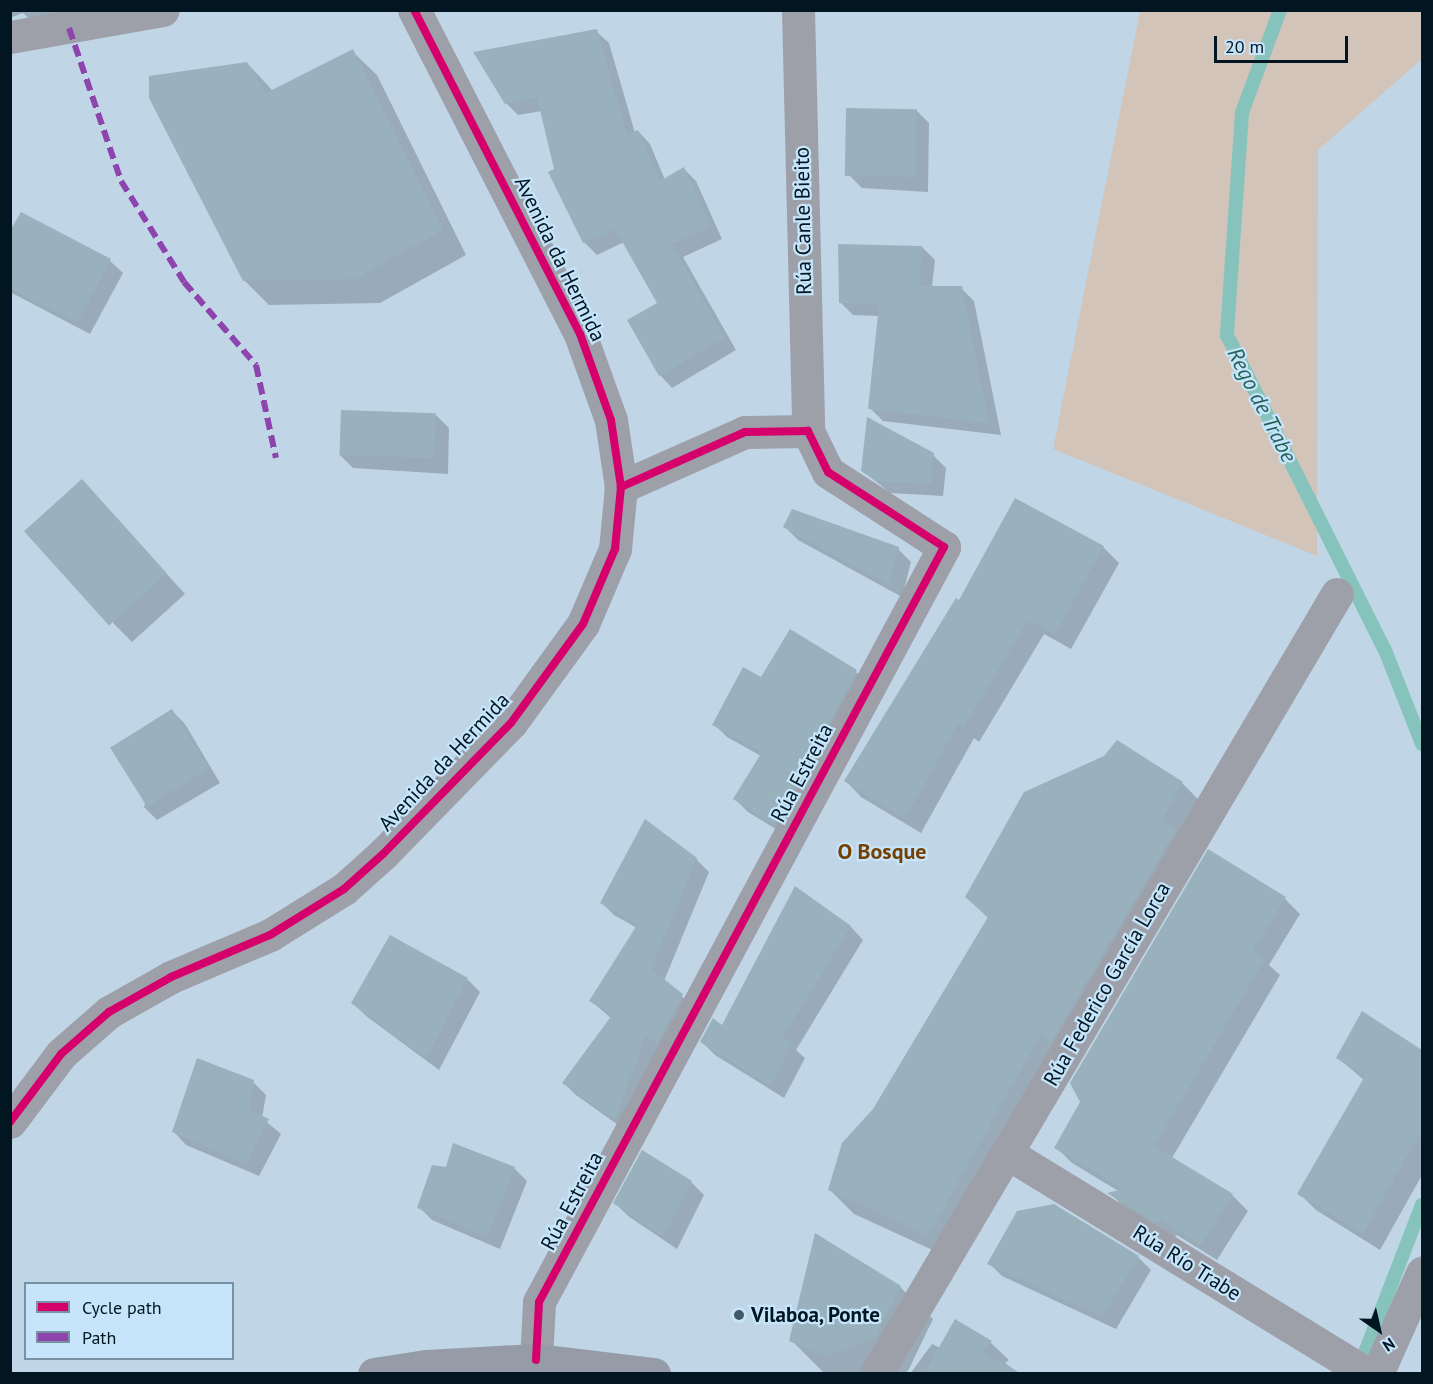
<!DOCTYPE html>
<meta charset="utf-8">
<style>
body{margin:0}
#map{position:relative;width:1433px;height:1384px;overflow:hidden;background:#c0d6e7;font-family:"PT Sans",sans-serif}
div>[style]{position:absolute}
.green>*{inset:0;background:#d3c4b9}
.shadow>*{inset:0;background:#0003}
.stream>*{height:14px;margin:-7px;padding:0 7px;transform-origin:7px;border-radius:7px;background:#86c3bd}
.building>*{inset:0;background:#98b1bc;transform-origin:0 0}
.minor>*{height:33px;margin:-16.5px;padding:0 16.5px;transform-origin:16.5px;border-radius:16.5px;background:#9ea0a9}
.tertiary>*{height:33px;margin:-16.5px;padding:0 16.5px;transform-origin:16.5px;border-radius:16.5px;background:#9ea0a9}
.trunk>*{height:33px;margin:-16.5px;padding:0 16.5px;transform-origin:16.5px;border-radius:16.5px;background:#969ba8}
.quiet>*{height:6px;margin-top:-3px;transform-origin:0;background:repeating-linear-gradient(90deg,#8e44ad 0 12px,transparent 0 18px)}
.cycleway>*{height:8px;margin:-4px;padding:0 4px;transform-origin:4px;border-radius:4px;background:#d6006c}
.dots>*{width:16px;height:16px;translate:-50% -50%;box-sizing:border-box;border:3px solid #c6e5fb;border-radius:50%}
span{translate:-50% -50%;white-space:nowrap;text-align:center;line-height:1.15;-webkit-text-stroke:4.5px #c6e5fb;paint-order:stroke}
.street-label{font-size:21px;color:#021622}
.poi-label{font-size:21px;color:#021622;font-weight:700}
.left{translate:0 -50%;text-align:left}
.water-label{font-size:22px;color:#246257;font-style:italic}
.neighbourhood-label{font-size:22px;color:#774003;font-weight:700}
.frame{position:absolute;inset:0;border:12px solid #021622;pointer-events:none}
.legend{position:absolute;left:24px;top:1282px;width:210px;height:78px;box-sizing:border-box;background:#c6e5fb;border:2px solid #7892a4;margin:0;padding:8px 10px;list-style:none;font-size:18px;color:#021622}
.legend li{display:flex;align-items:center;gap:12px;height:30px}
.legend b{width:30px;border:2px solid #7892a4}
.north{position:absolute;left:1349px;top:1300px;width:60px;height:60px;-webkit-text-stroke:4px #c6e5fb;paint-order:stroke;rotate:146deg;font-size:16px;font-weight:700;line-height:24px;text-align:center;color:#021622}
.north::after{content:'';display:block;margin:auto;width:21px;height:27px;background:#021622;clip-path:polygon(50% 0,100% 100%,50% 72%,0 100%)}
.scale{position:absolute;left:1214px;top:36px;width:134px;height:27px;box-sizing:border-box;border:3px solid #021622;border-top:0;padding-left:8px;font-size:18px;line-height:21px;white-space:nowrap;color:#021622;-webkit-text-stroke:4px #c6e5fb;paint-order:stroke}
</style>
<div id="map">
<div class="green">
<div style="clip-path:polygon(1140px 11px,1422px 11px,1422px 59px,1318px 150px,1317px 556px,1053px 449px)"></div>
</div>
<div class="shadow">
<div style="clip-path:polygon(10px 10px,77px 10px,38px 27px,23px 13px,10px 18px)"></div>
<div style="clip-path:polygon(596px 31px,609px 43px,635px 133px,638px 131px,650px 144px,665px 180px,684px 169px,696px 181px,722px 239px,683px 257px,736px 350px,672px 388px,660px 375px,659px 304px,624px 242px,597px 255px,584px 242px,555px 170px,542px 111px,518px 115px,506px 103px)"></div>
<div style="clip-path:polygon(352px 51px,377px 75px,466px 255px,380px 303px,269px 305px,244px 280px,247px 63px,273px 91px)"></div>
<div style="clip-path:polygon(916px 110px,929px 123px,928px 192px,862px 188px,849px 175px)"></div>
<div style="clip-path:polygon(10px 235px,110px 261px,123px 273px,90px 334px,10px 292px)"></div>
<div style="clip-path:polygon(922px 247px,935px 260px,932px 287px,961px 288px,974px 301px,1001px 435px,883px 421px,870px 408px,879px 316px,853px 315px,840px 302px)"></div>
<div style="clip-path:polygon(436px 415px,449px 428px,448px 474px,353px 468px,340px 455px)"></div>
<div style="clip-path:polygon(933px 455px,946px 468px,943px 496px,890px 493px,863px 471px)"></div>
<div style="clip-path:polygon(82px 481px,185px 594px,132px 642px,113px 623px)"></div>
<div style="clip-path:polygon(785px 527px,898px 549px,911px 562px,902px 597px,798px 540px)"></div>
<div style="clip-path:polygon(1103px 547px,1119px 563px,1071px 649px,1044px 634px,979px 742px,974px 738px,921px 833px,861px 797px,846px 781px)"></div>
<div style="clip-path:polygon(856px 672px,868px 684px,787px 836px,748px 812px,735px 799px,761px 756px,727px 737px,714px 724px,761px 679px)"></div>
<div style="clip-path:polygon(172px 711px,185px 724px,220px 783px,157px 820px,144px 807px)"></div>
<div style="clip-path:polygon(1182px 783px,1206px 807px,952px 1259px,854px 1214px,830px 1190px,989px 919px,967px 897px)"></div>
<div style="clip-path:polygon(696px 859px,709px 872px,664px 981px,695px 1008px,628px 1132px,576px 1095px,564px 1083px,611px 1018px,591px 1001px,637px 928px,614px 915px,601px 902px)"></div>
<div style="clip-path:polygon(796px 888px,851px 927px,863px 940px,796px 1050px,805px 1058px,784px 1098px,715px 1055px,702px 1042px,722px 1027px)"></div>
<div style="clip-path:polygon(1285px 899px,1300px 914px,1269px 965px,1280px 975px,1172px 1158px,1232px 1195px,1248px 1211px,1217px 1260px,1177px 1235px,1174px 1238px,1125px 1208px,1111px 1194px,1120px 1192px,1072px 1163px,1056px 1147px)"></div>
<div style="clip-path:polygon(391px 937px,468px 980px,480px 992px,439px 1070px,366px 1016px,353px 1003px)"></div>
<div style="clip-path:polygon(1362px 1014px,1422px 1052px,1422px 1175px,1380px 1250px,1316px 1210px,1299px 1193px,1364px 1080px,1338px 1058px)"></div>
<div style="clip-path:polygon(253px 1082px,266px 1095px,262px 1118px,281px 1134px,259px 1176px,186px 1145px,174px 1132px)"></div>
<div style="clip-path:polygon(514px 1168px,527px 1181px,500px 1249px,432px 1220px,419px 1207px,447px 1169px)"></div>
<div style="clip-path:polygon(691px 1182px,704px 1195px,677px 1249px,628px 1216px,615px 1203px)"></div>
<div style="clip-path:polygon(1138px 1257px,1151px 1270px,1116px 1329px,1002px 1276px,989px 1263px)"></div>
<div style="clip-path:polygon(900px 1287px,933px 1319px,908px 1371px,900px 1374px,825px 1374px,791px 1340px)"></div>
<div style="clip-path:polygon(956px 1321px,991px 1343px,1009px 1360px,1005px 1363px,1020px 1374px,910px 1374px,932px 1344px,940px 1348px)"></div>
</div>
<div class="stream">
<div style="left:1280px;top:10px;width:110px;rotate:110.3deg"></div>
<div style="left:1242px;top:113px;width:223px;rotate:93.9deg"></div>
<div style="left:1227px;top:335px;width:352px;rotate:63.4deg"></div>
<div style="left:1385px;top:650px;width:101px;rotate:68.5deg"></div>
<div style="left:1359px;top:1368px;width:175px;rotate:-68.9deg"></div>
</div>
<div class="building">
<div style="clip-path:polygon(597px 29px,627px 135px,638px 130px,660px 181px,684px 167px,711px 227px,672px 244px,725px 338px,659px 376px,627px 320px,657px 303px,615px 229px,583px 243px,548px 172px,554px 169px,537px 97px,505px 104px,473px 52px)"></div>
<div style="clip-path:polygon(353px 49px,443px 230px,355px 279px,243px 281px,149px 98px,149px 76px,247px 62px,266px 93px)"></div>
<div style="left:846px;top:108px;width:71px;height:68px;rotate:1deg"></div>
<div style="clip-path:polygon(21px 212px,111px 259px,77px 323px,10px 288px,10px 231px)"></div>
<div style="clip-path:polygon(838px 244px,922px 246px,919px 286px,962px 286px,989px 423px,868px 409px,879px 305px,839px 303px)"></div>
<div style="left:341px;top:410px;width:95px;height:45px;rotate:2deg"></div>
<div style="clip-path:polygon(867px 417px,934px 453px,931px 484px,876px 481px,861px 471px)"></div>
<div style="left:82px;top:479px;width:127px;height:78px;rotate:48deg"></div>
<div style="clip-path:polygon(1015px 498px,1104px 546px,1055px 634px,1028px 620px,963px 728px,958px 724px,905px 819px,844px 781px,956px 598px,959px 600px)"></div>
<div style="clip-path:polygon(792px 509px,899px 547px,889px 585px,783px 527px)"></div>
<div style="clip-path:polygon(790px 629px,857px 670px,809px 760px,804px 757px,795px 784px,774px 825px,733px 799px,762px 752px,712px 725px,743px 667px,761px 677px)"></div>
<div style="left:172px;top:709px;width:70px;height:73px;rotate:58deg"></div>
<div style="clip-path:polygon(1117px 740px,1183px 782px,1162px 820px,1176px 829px,1049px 1045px,1042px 1032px,928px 1236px,828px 1190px,842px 1143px,873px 1109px,988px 917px,965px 897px,1024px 792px,1104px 756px)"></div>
<div style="clip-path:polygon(645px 819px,697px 858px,651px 969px,683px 994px,657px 1043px,646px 1036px,615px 1120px,562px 1083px,612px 1015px,589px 1001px,637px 925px,600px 903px)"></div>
<div style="clip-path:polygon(1208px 849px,1286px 897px,1253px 951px,1265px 959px,1154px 1146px,1233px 1194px,1201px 1245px,1161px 1220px,1158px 1224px,1107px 1193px,1124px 1189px,1054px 1148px,1080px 1102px,1070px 1083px)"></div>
<div style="clip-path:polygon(795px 886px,851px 926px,783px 1037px,793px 1044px,771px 1086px,700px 1042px,713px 1018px,722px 1025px)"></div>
<div style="clip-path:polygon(390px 935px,468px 978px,426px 1059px,351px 1003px)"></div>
<div style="clip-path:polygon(1362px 1011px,1422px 1050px,1422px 1129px,1363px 1234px,1297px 1194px,1365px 1076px,1336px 1058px)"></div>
<div style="clip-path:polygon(197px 1058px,254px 1080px,249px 1110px,269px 1119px,246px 1164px,172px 1132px)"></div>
<div style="clip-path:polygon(453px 1143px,515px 1167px,487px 1237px,417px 1208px,432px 1165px,446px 1167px)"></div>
<div style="clip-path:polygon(642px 1150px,692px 1181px,663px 1237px,613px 1203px)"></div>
<div style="clip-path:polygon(1054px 1204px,1139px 1256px,1102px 1317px,987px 1264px,1017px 1211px)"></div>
<div style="clip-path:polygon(815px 1233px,901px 1286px,875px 1338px,826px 1356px,789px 1341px)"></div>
<div style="clip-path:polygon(955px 1319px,992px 1341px,981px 1352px,1022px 1374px,924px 1374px)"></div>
</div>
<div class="minor">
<div style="left:798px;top:10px;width:421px;rotate:88.6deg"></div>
<div style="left:10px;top:37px;width:155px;rotate:-10deg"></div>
<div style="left:1007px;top:1153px;width:422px;rotate:31.5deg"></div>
<div style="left:536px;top:1360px;width:58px;rotate:-87deg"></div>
<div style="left:539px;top:1302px;width:857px;rotate:-61.79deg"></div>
<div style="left:944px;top:547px;width:138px;rotate:-147.1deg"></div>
<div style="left:828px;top:472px;width:46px;rotate:-116deg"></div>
<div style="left:808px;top:431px;width:63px;rotate:179.1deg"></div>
<div style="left:745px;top:432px;width:136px;rotate:156.1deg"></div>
<div style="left:876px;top:1374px;width:906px;rotate:-59.42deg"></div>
<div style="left:1377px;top:1374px;width:111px;rotate:-66deg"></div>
</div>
<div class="tertiary">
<div style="left:10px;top:1122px;width:85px;rotate:-53.1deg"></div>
<div style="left:61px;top:1054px;width:64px;rotate:-41.2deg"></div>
<div style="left:109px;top:1012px;width:71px;rotate:-29.4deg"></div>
<div style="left:171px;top:977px;width:108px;rotate:-23deg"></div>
<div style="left:270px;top:935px;width:87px;rotate:-31.9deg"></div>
<div style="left:344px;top:889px;width:52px;rotate:-41.9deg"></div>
<div style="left:383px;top:854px;width:183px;rotate:-45.7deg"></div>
<div style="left:511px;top:723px;width:122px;rotate:-54deg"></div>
<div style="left:583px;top:624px;width:82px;rotate:-66.9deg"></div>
<div style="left:615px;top:549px;width:62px;rotate:-84.5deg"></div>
<div style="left:621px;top:487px;width:68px;rotate:-98.5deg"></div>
<div style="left:611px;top:420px;width:91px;rotate:-109.8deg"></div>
<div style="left:580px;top:334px;width:364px;rotate:-117.1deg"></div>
</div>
<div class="trunk">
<div style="left:374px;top:1374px;width:54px;rotate:-8.6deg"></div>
<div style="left:427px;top:1366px;width:109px;rotate:-3.2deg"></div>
<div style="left:536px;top:1360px;width:119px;rotate:6.8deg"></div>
</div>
<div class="quiet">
<div style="left:69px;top:28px;width:162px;rotate:71.2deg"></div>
<div style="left:121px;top:181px;width:119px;rotate:58deg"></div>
<div style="left:184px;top:282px;width:110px;rotate:49.1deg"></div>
<div style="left:256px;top:365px;width:95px;rotate:77.9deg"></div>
</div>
<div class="cycleway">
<div style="left:10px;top:1122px;width:85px;rotate:-53.1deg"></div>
<div style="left:61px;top:1054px;width:64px;rotate:-41.2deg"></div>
<div style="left:109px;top:1012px;width:71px;rotate:-29.4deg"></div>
<div style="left:171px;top:977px;width:108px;rotate:-23deg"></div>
<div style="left:270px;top:935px;width:87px;rotate:-31.9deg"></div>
<div style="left:344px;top:889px;width:52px;rotate:-41.9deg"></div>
<div style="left:383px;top:854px;width:183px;rotate:-45.7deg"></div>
<div style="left:511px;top:723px;width:122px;rotate:-54deg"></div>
<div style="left:583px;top:624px;width:82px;rotate:-66.9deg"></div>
<div style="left:615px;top:549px;width:62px;rotate:-84.5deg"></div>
<div style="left:621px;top:487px;width:68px;rotate:-98.5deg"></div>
<div style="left:611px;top:420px;width:91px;rotate:-109.8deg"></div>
<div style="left:580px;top:334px;width:364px;rotate:-117.1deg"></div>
<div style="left:536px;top:1360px;width:58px;rotate:-87deg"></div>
<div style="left:539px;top:1302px;width:857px;rotate:-61.79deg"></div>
<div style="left:944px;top:547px;width:138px;rotate:-147.1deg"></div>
<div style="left:828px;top:472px;width:46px;rotate:-116deg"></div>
<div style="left:808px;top:431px;width:63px;rotate:179.1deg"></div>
<div style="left:745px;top:432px;width:136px;rotate:156.1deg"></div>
</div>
<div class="dots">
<div style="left:739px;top:1315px;background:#445967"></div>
</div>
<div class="street-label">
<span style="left:803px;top:221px;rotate:-91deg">Rúa Canle Bieito</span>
<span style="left:560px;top:259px;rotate:64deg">Avenida da Hermida</span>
<span style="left:444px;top:762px;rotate:-47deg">Avenida da Hermida</span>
<span style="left:802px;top:773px;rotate:-62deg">Rúa Estreita</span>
<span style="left:1107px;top:984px;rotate:-60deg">Rúa Federico García Lorca</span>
<span style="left:572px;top:1201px;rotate:-62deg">Rúa Estreita</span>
<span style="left:1187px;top:1263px;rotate:32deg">Rúa Río Trabe</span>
</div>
<div class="poi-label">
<span class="left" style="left:751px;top:1315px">Vilaboa, Ponte</span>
</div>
<div class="water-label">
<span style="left:1262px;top:405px;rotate:63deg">Rego de Trabe</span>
</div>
<div class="neighbourhood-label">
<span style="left:882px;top:852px">O Bosque</span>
</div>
<div class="frame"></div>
<ul class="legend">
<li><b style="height:8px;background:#d6006c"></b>Cycle path</li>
<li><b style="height:8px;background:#8e44ad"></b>Path</li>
</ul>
<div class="north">N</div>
<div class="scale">20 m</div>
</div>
